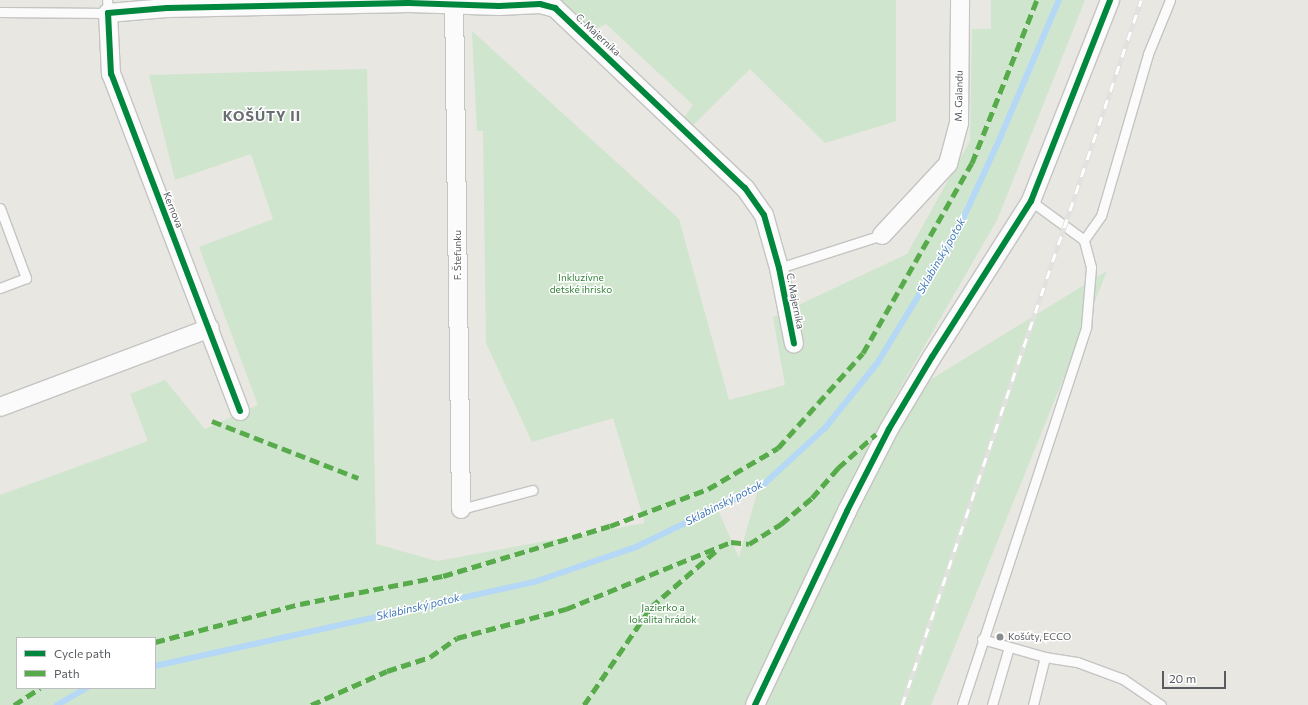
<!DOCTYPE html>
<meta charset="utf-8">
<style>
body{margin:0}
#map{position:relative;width:1308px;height:705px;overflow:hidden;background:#e8e7e2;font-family:Commissioner,sans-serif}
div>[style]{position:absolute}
.green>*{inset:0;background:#cfe5cd}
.stream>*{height:6px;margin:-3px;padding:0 3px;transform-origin:3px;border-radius:3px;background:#b4d8f6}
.roads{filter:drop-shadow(1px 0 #c4c4c3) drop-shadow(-1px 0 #c4c4c3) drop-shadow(0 1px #c4c4c3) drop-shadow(0 -1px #c4c4c3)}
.service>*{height:9px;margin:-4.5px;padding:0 4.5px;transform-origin:4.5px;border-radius:4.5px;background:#fcfbfb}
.minor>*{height:18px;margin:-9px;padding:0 9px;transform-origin:9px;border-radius:9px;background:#fcfbfb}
.rail>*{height:4.5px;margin-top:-2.25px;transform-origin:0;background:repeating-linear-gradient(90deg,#fff 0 9px,#e1e1e0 0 18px);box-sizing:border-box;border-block:1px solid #e1e1e0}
.quiet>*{height:5px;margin-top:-2.5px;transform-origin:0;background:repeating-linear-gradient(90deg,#58ab4b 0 10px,transparent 0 15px)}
.cycleway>*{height:6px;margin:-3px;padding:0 3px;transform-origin:3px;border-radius:3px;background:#00873e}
.dots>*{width:11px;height:11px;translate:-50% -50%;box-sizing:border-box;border:2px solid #fff;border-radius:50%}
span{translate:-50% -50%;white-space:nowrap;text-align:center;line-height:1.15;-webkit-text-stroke:3px #fff;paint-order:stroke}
.street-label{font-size:10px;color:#585c60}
.park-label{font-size:10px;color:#35823a}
.poi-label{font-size:10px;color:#585c60}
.left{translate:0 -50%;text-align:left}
.water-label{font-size:11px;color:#3f78b7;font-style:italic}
.district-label{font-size:14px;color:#696d72;font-weight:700;letter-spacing:1px}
.legend{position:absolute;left:16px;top:637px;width:140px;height:52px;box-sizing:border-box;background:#fff;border:1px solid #bcbebf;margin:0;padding:5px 7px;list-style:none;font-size:12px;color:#585c60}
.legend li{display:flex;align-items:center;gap:8px;height:20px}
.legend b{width:20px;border:1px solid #bcbebf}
.scale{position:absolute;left:1162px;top:671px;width:64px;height:18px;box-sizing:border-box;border:2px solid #585c60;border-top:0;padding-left:5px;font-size:12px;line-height:14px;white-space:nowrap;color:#585c60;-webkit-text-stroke:3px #fff;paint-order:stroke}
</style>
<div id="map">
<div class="green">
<div style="clip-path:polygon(555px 0,896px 0,896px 121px,825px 143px,750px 69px,690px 128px,682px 120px,693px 105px,606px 24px,588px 32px)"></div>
<div style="clip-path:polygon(evenodd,991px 0,1085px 0,997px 220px,891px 404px,1107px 271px,931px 705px,0 705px,0 495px,148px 441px,130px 394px,165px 380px,205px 429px,258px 405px,199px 247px,273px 219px,251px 154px,175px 180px,149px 75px,367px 69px,376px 544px,437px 561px,645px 523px,613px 418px,532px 442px,486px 343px,483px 131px,477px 131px,472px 31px,679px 219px,729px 400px,785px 385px,773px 317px,907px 254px,970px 141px,972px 29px,991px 29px,991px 0,759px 486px,739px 557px,739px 558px,715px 503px,759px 486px,991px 0,17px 638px,155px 638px,155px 688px,17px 688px,17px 638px)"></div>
</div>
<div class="stream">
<div style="left:155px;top:666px;width:391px;rotate:-12.5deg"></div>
<div style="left:537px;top:581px;width:105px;rotate:-19deg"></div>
<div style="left:636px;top:547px;width:141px;rotate:-26deg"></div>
<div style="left:763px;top:485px;width:84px;rotate:-42.6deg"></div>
<div style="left:825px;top:428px;width:85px;rotate:-51.2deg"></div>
<div style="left:878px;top:362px;width:148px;rotate:-58.6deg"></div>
<div style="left:955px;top:236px;width:108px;rotate:-65.3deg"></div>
<div style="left:1000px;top:138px;width:150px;rotate:-66.9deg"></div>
<div style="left:57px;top:705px;width:34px;rotate:-30deg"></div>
</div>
<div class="roads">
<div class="service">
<div style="left:0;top:12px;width:108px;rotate:0.5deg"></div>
<div style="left:108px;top:13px;width:13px;rotate:-94deg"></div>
<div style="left:0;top:208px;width:75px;rotate:69.6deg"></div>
<div style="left:26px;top:278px;width:28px;rotate:159deg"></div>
<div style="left:1084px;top:240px;width:29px;rotate:-55deg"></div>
<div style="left:1101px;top:216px;width:169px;rotate:-73.8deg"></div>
<div style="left:1148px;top:54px;width:58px;rotate:-67.8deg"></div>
<div style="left:779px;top:268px;width:108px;rotate:-17.8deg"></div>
<div style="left:461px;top:509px;width:74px;rotate:-14.8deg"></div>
<div style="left:982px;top:639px;width:66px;rotate:15.9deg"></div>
<div style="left:1045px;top:657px;width:32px;rotate:9deg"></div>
<div style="left:1077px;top:662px;width:49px;rotate:20.3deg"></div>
<div style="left:1123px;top:679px;width:46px;rotate:34.4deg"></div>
<div style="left:962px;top:705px;width:398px;rotate:-71.8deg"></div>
<div style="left:1086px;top:327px;width:60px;rotate:-85.2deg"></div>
<div style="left:1091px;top:267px;width:28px;rotate:-105deg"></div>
<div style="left:1084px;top:240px;width:66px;rotate:-143.7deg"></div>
<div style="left:992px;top:705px;width:60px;rotate:-73.7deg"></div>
<div style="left:1033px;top:705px;width:49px;rotate:-76deg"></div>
</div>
<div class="minor">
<div style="left:454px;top:0;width:509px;rotate:89.21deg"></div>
<div style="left:882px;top:235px;width:97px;rotate:-47.1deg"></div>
<div style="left:948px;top:164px;width:42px;rotate:-75deg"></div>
<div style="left:959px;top:123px;width:123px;rotate:-89.5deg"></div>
<div style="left:0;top:407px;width:224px;rotate:-20.6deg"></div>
<div style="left:240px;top:411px;width:361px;rotate:-110.9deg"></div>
<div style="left:111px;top:74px;width:61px;rotate:-92.8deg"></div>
<div style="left:108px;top:13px;width:59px;rotate:-4.8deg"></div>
<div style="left:167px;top:8px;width:242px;rotate:-1.2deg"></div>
<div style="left:409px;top:3px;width:90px;rotate:1.9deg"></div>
<div style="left:499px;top:6px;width:41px;rotate:-2.8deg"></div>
<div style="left:540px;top:4px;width:16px;rotate:15deg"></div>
<div style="left:555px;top:8px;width:262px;rotate:43.5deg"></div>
<div style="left:745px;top:188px;width:33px;rotate:55deg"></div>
<div style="left:764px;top:215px;width:55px;rotate:74.2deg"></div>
<div style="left:779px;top:268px;width:77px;rotate:78.8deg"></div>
<div style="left:755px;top:705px;width:215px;rotate:-64.6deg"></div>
<div style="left:847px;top:511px;width:92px;rotate:-62.9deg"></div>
<div style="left:889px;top:429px;width:84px;rotate:-59.2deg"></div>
<div style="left:932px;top:357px;width:185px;rotate:-57.6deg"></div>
<div style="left:1031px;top:201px;width:216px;rotate:-68.5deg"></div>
</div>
</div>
<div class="rail">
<div style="left:902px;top:705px;width:744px;rotate:-71.27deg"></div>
</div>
<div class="quiet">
<div style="left:212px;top:421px;width:157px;rotate:21.3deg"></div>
<div style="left:155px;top:642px;width:150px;rotate:-14.7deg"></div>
<div style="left:300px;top:604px;width:146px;rotate:-11.1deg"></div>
<div style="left:443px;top:576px;width:174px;rotate:-16.7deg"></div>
<div style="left:610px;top:526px;width:105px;rotate:-20.7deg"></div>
<div style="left:708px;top:489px;width:81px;rotate:-30.4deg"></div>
<div style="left:778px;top:448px;width:127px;rotate:-48.2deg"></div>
<div style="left:863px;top:353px;width:219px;rotate:-60.2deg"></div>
<div style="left:972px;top:163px;width:175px;rotate:-68.3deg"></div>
<div style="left:14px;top:705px;width:31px;rotate:-33deg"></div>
<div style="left:311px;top:705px;width:83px;rotate:-24.1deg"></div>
<div style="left:387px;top:671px;width:45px;rotate:-18deg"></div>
<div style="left:430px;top:657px;width:33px;rotate:-35deg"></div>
<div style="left:457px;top:638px;width:113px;rotate:-14.9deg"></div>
<div style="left:566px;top:609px;width:178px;rotate:-22.1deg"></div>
<div style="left:731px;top:542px;width:18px;rotate:6deg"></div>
<div style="left:749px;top:544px;width:38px;rotate:-32deg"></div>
<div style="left:781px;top:524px;width:40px;rotate:-40deg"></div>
<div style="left:812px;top:498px;width:40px;rotate:-49deg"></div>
<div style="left:838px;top:468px;width:51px;rotate:-41.8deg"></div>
<div style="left:584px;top:705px;width:119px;rotate:-55.6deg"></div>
<div style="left:651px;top:607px;width:87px;rotate:-40.8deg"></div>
</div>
<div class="cycleway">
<div style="left:240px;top:411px;width:361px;rotate:-110.9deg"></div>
<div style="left:111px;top:74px;width:61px;rotate:-92.8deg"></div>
<div style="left:108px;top:13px;width:59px;rotate:-4.8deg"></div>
<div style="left:167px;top:8px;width:242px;rotate:-1.2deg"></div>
<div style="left:409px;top:3px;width:90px;rotate:1.9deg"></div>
<div style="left:499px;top:6px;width:41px;rotate:-2.8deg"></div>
<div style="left:540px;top:4px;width:16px;rotate:15deg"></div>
<div style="left:555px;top:8px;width:262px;rotate:43.5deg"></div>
<div style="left:745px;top:188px;width:33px;rotate:55deg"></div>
<div style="left:764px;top:215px;width:55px;rotate:74.2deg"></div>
<div style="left:779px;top:268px;width:77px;rotate:78.8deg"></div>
<div style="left:755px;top:705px;width:215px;rotate:-64.6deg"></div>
<div style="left:847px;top:511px;width:92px;rotate:-62.9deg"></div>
<div style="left:889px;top:429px;width:84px;rotate:-59.2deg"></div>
<div style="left:932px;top:357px;width:185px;rotate:-57.6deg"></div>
<div style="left:1031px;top:201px;width:216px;rotate:-68.5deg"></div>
</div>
<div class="dots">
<div style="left:1000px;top:637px;background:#8a8d8e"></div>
</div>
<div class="street-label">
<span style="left:598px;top:35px;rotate:43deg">C. Majerníka</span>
<span style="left:959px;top:96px;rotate:-89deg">M. Galandu</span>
<span style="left:173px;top:210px;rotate:68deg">Kernova</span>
<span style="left:458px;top:255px;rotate:-90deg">F. Štefunku</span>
<span style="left:795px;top:301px;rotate:79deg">C. Majerníka</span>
</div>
<div class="park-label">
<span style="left:581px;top:283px">Inkluzívne<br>detské ihrisko</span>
<span style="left:663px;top:613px">Jazierko a<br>lokalita hrádok</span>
</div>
<div class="poi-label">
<span class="left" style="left:1008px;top:637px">Košúty, ECCO</span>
</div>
<div class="water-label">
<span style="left:941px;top:256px;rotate:-60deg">Sklabinský potok</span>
<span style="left:724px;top:503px;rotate:-27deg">Sklabinský potok</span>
<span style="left:418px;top:607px;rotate:-13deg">Sklabinský potok</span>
</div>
<div class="district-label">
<span style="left:262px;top:116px">KOŠÚTY II</span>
</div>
<ul class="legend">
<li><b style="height:5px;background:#00873e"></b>Cycle path</li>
<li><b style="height:5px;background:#58ab4b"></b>Path</li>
</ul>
<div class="scale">20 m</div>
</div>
